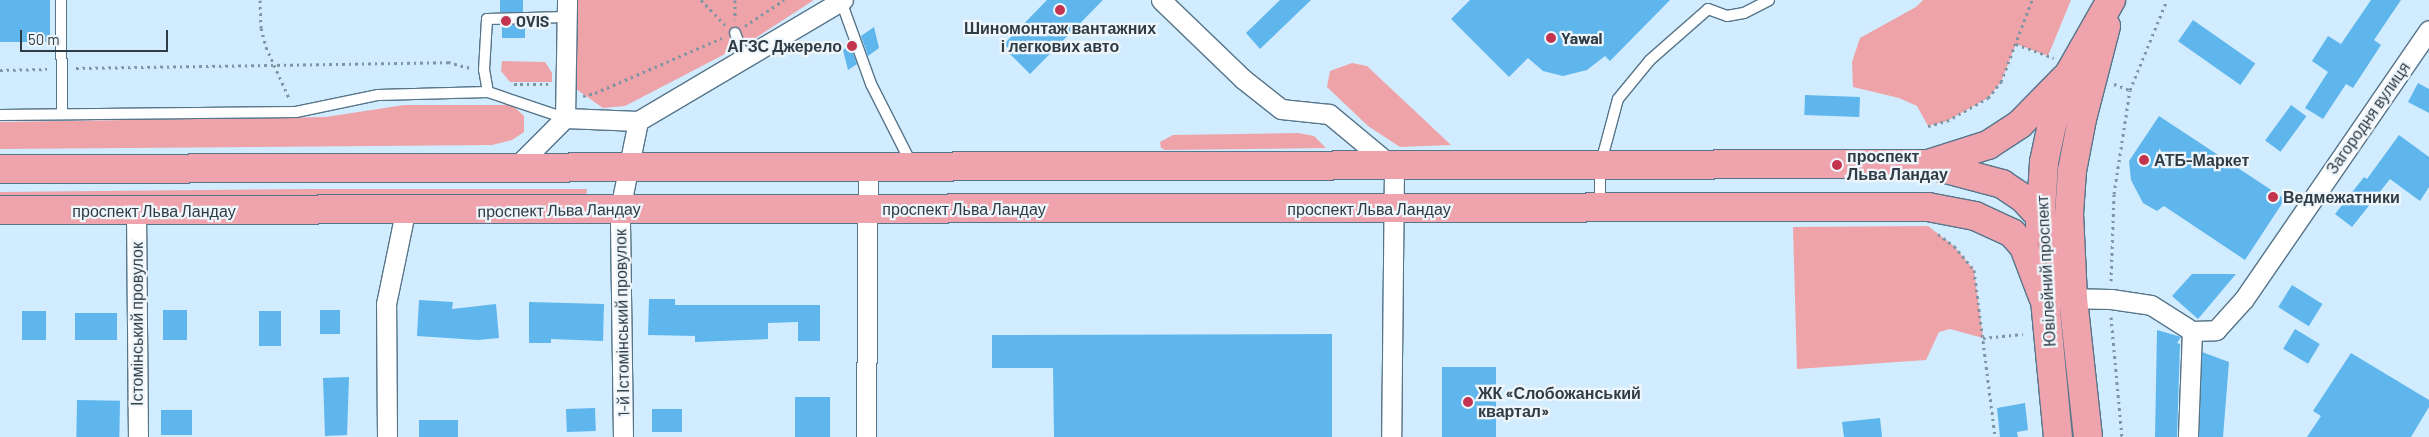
<!DOCTYPE html>
<meta charset="utf-8">
<style>
body{margin:0}
#map{position:relative;width:2429px;height:437px;overflow:hidden;background:#d1ecff;font-family:Barlow,sans-serif}
div>[style]{position:absolute}
.green>*{inset:0;background:#eea3a9}
.building>*{inset:0;background:#5fb6ed;transform-origin:0 0}
.path>*{height:3px;margin-top:-1.5px;transform-origin:0;background:repeating-linear-gradient(90deg,#8095a3 0 2.5px,transparent 0 6.5px)}
.roads{filter:drop-shadow(1px 0 #56758a) drop-shadow(-1px 0 #56758a) drop-shadow(0 1px #56758a) drop-shadow(0 -1px #56758a)}
.lane>*{height:10px;margin:-5px;padding:0 5px;transform-origin:5px;border-radius:5px;background:#fff}
.street>*{height:19px;margin:-9.5px;padding:0 9.5px;transform-origin:9.5px;border-radius:9.5px;background:#fff}
.primary>*{height:28px;margin:-14px;padding:0 14px;transform-origin:14px;border-radius:14px;background:#efa3ac}
.dots>*{width:14px;height:14px;translate:-50% -50%;box-sizing:border-box;border:2px solid #eff6fb;border-radius:50%}
span{translate:-50% -50%;white-space:nowrap;text-align:center;line-height:1.15;-webkit-text-stroke:4.5px #eff6fb;paint-order:stroke}
.poi-label{font-size:16px;color:#2f3c46;font-weight:700}
.left{translate:0 -50%;text-align:left}
.right{translate:-100% -50%;text-align:right}
.street-label{font-size:16px;color:#2f3c46}
.scale{position:absolute;left:20px;top:30px;width:148px;height:22px;box-sizing:border-box;border:2px solid #2f3c46;border-top:0;padding-left:6px;font-size:15px;line-height:18px;white-space:nowrap;color:#2f3c46;-webkit-text-stroke:4px #eff6fb;paint-order:stroke}
</style>
<div id="map">
<div class="green">
<div style="clip-path:polygon(575px 0,814px 0,754px 39px,625px 106px,603px 108px,576px 89px)"></div>
<div style="clip-path:polygon(1923px 0,2071px 0,2048px 56px,2016px 44px,2001px 82px,1988px 98px,1947px 121px,1928px 126px,1917px 106px,1899px 98px,1853px 87px,1852px 62px,1860px 38px,1916px 7px)"></div>
<div style="clip-path:polygon(502px 61px,545px 62px,552px 73px,552px 82px,510px 82px,501px 71px)"></div>
<div style="clip-path:polygon(1352px 63px,1367px 66px,1451px 145px,1400px 147px,1368px 126px,1327px 87px,1330px 71px)"></div>
<div style="clip-path:polygon(404px 105px,512px 105px,524px 116px,524px 132px,512px 140px,492px 145px,0 149px,0 122px,326px 117px)"></div>
<div style="clip-path:polygon(1298px 133px,1314px 136px,1326px 148px,1165px 150px,1161px 148px,1160px 142px,1173px 135px)"></div>
<div style="clip-path:polygon(313px 189px,587px 189px,586px 198px,0 204px,0 192px)"></div>
<div style="clip-path:polygon(1928px 226px,1954px 246px,1974px 270px,1983px 338px,1950px 329px,1939px 332px,1926px 360px,1797px 369px,1793px 227px)"></div>
</div>
<div class="building">
<div style="left:0;top:0;width:50px;height:42px"></div>
<div style="left:500px;top:0;width:23px;height:12px"></div>
<div style="clip-path:polygon(1047px 0,1103px 0,1030px 74px,1002px 46px)"></div>
<div style="clip-path:polygon(1280px 0,1311px 0,1260px 49px,1246px 33px)"></div>
<div style="clip-path:polygon(1470px 0,1670px 0,1610px 61px,1605px 56px,1587px 70px,1563px 76px,1543px 71px,1528px 58px,1509px 77px,1451px 19px)"></div>
<div style="clip-path:polygon(2371px 0,2401px 0,2374px 40px,2381px 45px,2353px 88px,2346px 84px,2323px 119px,2305px 108px,2328px 72px,2312px 61px,2328px 36px,2341px 44px)"></div>
<div style="left:2193px;top:20px;width:76px;height:26px;rotate:35deg"></div>
<div style="left:525px;top:25px;width:13px;height:23px;rotate:90deg"></div>
<div style="clip-path:polygon(874px 27px,879px 48px,868px 56px,861px 36px)"></div>
<div style="clip-path:polygon(850px 45px,857px 64px,848px 70px,843px 50px)"></div>
<div style="clip-path:polygon(2418px 83px,2429px 89px,2429px 113px,2408px 102px)"></div>
<div style="left:1805px;top:95px;width:55px;height:20px;rotate:2deg"></div>
<div style="left:2291px;top:105px;width:19px;height:44px;rotate:36deg"></div>
<div style="clip-path:polygon(2159px 116px,2285px 199px,2245px 260px,2164px 206px,2157px 211px,2143px 203px,2131px 180px,2129px 161px)"></div>
<div style="clip-path:polygon(2399px 135px,2429px 157px,2429px 187px,2420px 201px,2390px 179px,2352px 227px,2335px 214px,2364px 177px,2367px 179px)"></div>
<div style="clip-path:polygon(2192px 274px,2236px 274px,2198px 319px,2172px 296px)"></div>
<div style="left:2292px;top:285px;width:36px;height:26px;rotate:32deg"></div>
<div style="clip-path:polygon(649px 299px,675px 299px,675px 305px,820px 305px,820px 341px,798px 341px,798px 322px,768px 323px,768px 339px,695px 342px,695px 336px,648px 335px)"></div>
<div style="clip-path:polygon(419px 300px,453px 302px,452px 309px,496px 304px,499px 338px,478px 340px,417px 336px)"></div>
<div style="clip-path:polygon(529px 302px,604px 304px,603px 341px,551px 339px,551px 343px,529px 343px)"></div>
<div style="left:163px;top:310px;width:24px;height:30px"></div>
<div style="left:320px;top:310px;width:20px;height:24px"></div>
<div style="left:22px;top:311px;width:24px;height:29px"></div>
<div style="left:259px;top:311px;width:22px;height:35px"></div>
<div style="left:75px;top:313px;width:42px;height:27px"></div>
<div style="left:2295px;top:329px;width:29px;height:23px;rotate:31deg"></div>
<div style="clip-path:polygon(2157px 330px,2181px 337px,2177px 343px,2180px 344px,2177px 437px,2155px 437px)"></div>
<div style="clip-path:polygon(1332px 334px,1332px 437px,1054px 437px,1053px 368px,992px 368px,992px 335px)"></div>
<div style="clip-path:polygon(2202px 352px,2229px 362px,2223px 437px,2199px 437px)"></div>
<div style="clip-path:polygon(2351px 353px,2429px 400px,2429px 407px,2411px 437px,2307px 437px,2321px 416px,2313px 411px)"></div>
<div style="left:1442px;top:367px;width:54px;height:70px"></div>
<div style="clip-path:polygon(349px 377px,347px 435px,325px 436px,323px 378px)"></div>
<div style="left:830px;top:397px;width:40px;height:35px;rotate:90deg"></div>
<div style="left:77px;top:400px;width:43px;height:37px;rotate:1deg"></div>
<div style="clip-path:polygon(2025px 403px,2028px 430px,2017px 432px,2018px 437px,2000px 437px,1997px 408px)"></div>
<div style="left:595px;top:408px;width:23px;height:29px;rotate:88deg"></div>
<div style="left:652px;top:409px;width:30px;height:23px"></div>
<div style="left:161px;top:410px;width:31px;height:25px"></div>
<div style="clip-path:polygon(1880px 418px,1882px 437px,1844px 437px,1842px 422px)"></div>
<div style="left:419px;top:420px;width:39px;height:17px"></div>
</div>
<div class="path">
<div style="left:260px;top:0;width:28px;rotate:88deg"></div>
<div style="left:261px;top:28px;width:20px;rotate:75deg"></div>
<div style="left:266px;top:47px;width:56px;rotate:65.7deg"></div>
<div style="left:701px;top:0;width:35px;rotate:46deg"></div>
<div style="left:735px;top:0;width:20px;rotate:90deg"></div>
<div style="left:745px;top:26px;width:47px;rotate:-33.7deg"></div>
<div style="left:2016px;top:44px;width:40px;rotate:20.2deg"></div>
<div style="left:76px;top:68px;width:372px;rotate:-0.9deg"></div>
<div style="left:448px;top:62px;width:24px;rotate:15deg"></div>
<div style="left:0;top:70px;width:47px;rotate:-1.2deg"></div>
<div style="left:514px;top:84px;width:34px"></div>
<div style="left:2114px;top:84px;width:17px;rotate:21deg"></div>
<div style="left:583px;top:96px;width:12px;rotate:-14deg"></div>
<div style="left:595px;top:93px;width:138px;rotate:-23.4deg"></div>
<div style="left:1928px;top:126px;width:20px;rotate:-15deg"></div>
<div style="left:1947px;top:121px;width:47px;rotate:-29.3deg"></div>
<div style="left:1988px;top:98px;width:21px;rotate:-51deg"></div>
<div style="left:2001px;top:82px;width:88px;rotate:-69.3deg"></div>
<div style="left:1938px;top:234px;width:20px;rotate:37deg"></div>
<div style="left:1954px;top:246px;width:31px;rotate:50deg"></div>
<div style="left:1974px;top:270px;width:168px;rotate:82.8deg"></div>
<div style="left:2111px;top:281px;width:87px;rotate:-88deg"></div>
<div style="left:2114px;top:194px;width:105px;rotate:-81.3deg"></div>
<div style="left:2130px;top:90px;width:97px;rotate:-67.7deg"></div>
<div style="left:2111px;top:317px;width:121px;rotate:84.8deg"></div>
<div style="left:1983px;top:338px;width:40px;rotate:-5.7deg"></div>
</div>
<div class="roads">
<div class="lane">
<div style="left:61px;top:0;width:113px;rotate:89.5deg"></div>
<div style="left:841px;top:1px;width:88px;rotate:70.1deg"></div>
<div style="left:871px;top:84px;width:89px;rotate:63.1deg"></div>
<div style="left:735px;top:33px;width:28px;rotate:69deg"></div>
<div style="left:488px;top:92px;width:22px;rotate:-100deg"></div>
<div style="left:484px;top:70px;width:51px;rotate:-86.6deg"></div>
<div style="left:487px;top:19px;width:80px;rotate:-1.4deg"></div>
<div style="left:0;top:115px;width:296px;rotate:-0.6deg"></div>
<div style="left:296px;top:112px;width:84px;rotate:-11.7deg"></div>
<div style="left:378px;top:95px;width:110px;rotate:-1.6deg"></div>
<div style="left:488px;top:92px;width:81px;rotate:18.7deg"></div>
<div style="left:1600px;top:208px;width:42px;rotate:-90deg"></div>
<div style="left:1600px;top:166px;width:69px;rotate:-75deg"></div>
<div style="left:1618px;top:99px;width:50px;rotate:-50.6deg"></div>
<div style="left:1650px;top:60px;width:77px;rotate:-41.3deg"></div>
<div style="left:1708px;top:9px;width:20px;rotate:20deg"></div>
<div style="left:1727px;top:16px;width:17px;rotate:-10deg"></div>
<div style="left:1744px;top:13px;width:28px;rotate:-27deg"></div>
</div>
<div class="street">
<div style="left:1161px;top:0;width:114px;rotate:43.9deg"></div>
<div style="left:1243px;top:79px;width:48px;rotate:38.3deg"></div>
<div style="left:1281px;top:109px;width:48px;rotate:5.9deg"></div>
<div style="left:1329px;top:114px;width:85px;rotate:39.7deg"></div>
<div style="left:1394px;top:168px;width:269px;rotate:90.6deg"></div>
<div style="left:565px;top:118px;width:73px;rotate:2.4deg"></div>
<div style="left:515px;top:168px;width:71px;rotate:-45deg"></div>
<div style="left:565px;top:118px;width:118px;rotate:-89deg"></div>
<div style="left:136px;top:210px;width:227px;rotate:89.5deg"></div>
<div style="left:2062px;top:298px;width:49px;rotate:1.2deg"></div>
<div style="left:2111px;top:299px;width:40px;rotate:8.5deg"></div>
<div style="left:2151px;top:305px;width:49px;rotate:32.4deg"></div>
<div style="left:2192px;top:331px;width:106px;rotate:92.2deg"></div>
<div style="left:2192px;top:331px;width:24px;rotate:-2deg"></div>
<div style="left:2216px;top:330px;width:42px;rotate:-47.9deg"></div>
<div style="left:2244px;top:299px;width:326px;rotate:-55.5deg"></div>
<div style="left:387px;top:437px;width:133px;rotate:-90.4deg"></div>
<div style="left:386px;top:304px;width:94px;rotate:-78.3deg"></div>
<div style="left:623px;top:437px;width:228px;rotate:-90.8deg"></div>
<div style="left:620px;top:209px;width:90px;rotate:-78.4deg"></div>
<div style="left:638px;top:121px;width:238px;rotate:-30.6deg"></div>
<div style="left:866px;top:437px;width:271px;rotate:-89.6deg"></div>
</div>
<div class="primary">
<div style="left:1931px;top:163px;width:60px;rotate:-17.5deg"></div>
<div style="left:1988px;top:145px;width:38px;rotate:-33deg"></div>
<div style="left:2020px;top:124px;width:64px;rotate:-45.6deg"></div>
<div style="left:0;top:169px;width:1927px;rotate:-0.15deg"></div>
<div style="left:1927px;top:164px;width:78px;rotate:14.9deg"></div>
<div style="left:2002px;top:184px;width:25px;rotate:34deg"></div>
<div style="left:2023px;top:198px;width:25px;rotate:47deg"></div>
<div style="left:2040px;top:216px;width:39px;rotate:64deg"></div>
<div style="left:2057px;top:251px;width:50px;rotate:71.2deg"></div>
<div style="left:0;top:210px;width:1928px;rotate:-0.09deg"></div>
<div style="left:1928px;top:207px;width:48px;rotate:10.8deg"></div>
<div style="left:1975px;top:216px;width:41px;rotate:24.7deg"></div>
<div style="left:2012px;top:233px;width:18px;rotate:49deg"></div>
<div style="left:2024px;top:247px;width:53px;rotate:69.2deg"></div>
<div style="left:2040px;top:226px;width:64px;rotate:-86.4deg"></div>
<div style="left:2044px;top:162px;width:35px;rotate:-78deg"></div>
<div style="left:2051px;top:128px;width:57px;rotate:-71.6deg"></div>
<div style="left:2069px;top:74px;width:85px;rotate:-60.4deg"></div>
<div style="left:2043px;top:279px;width:159px;rotate:84.6deg"></div>
<div style="left:2088px;top:437px;width:140px;rotate:-96.2deg"></div>
<div style="left:2073px;top:298px;width:84px;rotate:-92.7deg"></div>
<div style="left:2069px;top:214px;width:43px;rotate:-86deg"></div>
<div style="left:2072px;top:171px;width:53px;rotate:-79.1deg"></div>
<div style="left:2082px;top:119px;width:96px;rotate:-75.5deg"></div>
</div>
</div>
<div class="dots">
<div style="left:1060px;top:10px;background:#c4344f"></div>
<div style="left:506px;top:21px;background:#c4344f"></div>
<div style="left:1551px;top:38px;background:#c4344f"></div>
<div style="left:852px;top:46px;background:#c4344f"></div>
<div style="left:2144px;top:160px;background:#c4344f"></div>
<div style="left:1837px;top:165px;background:#c4344f"></div>
<div style="left:2273px;top:197px;background:#c4344f"></div>
<div style="left:1468px;top:402px;background:#c4344f"></div>
</div>
<div class="poi-label">
<span class="left" style="left:516px;top:21px">OVIS</span>
<span style="left:1060px;top:37px">Шиномонтаж вантажних<br>і легкових авто</span>
<span class="left" style="left:1561px;top:38px">Yawal</span>
<span class="right" style="left:842px;top:46px">АГЗС Джерело</span>
<span class="left" style="left:1847px;top:165px">проспект<br>Льва Ландау</span>
<span class="left" style="left:2154px;top:160px">АТБ-Маркет</span>
<span class="left" style="left:2283px;top:197px">Ведмежатники</span>
<span class="left" style="left:1478px;top:402px">ЖК «Слобожанський<br>квартал»</span>
</div>
<div class="street-label">
<span style="left:2368px;top:118px;rotate:-55deg">Загородня вулиця</span>
<span style="left:964px;top:209px">проспект Льва Ландау</span>
<span style="left:1369px;top:209px">проспект Льва Ландау</span>
<span style="left:559px;top:210px;rotate:-1deg">проспект Льва Ландау</span>
<span style="left:154px;top:211px">проспект Льва Ландау</span>
<span style="left:2046px;top:271px;rotate:-93deg">Ювілейний проспект</span>
<span style="left:622px;top:323px;rotate:-91deg">1-й Істомінський провулок</span>
<span style="left:137px;top:324px;rotate:-90deg">Істомінський провулок</span>
</div>
<div class="scale">50 m</div>
</div>
